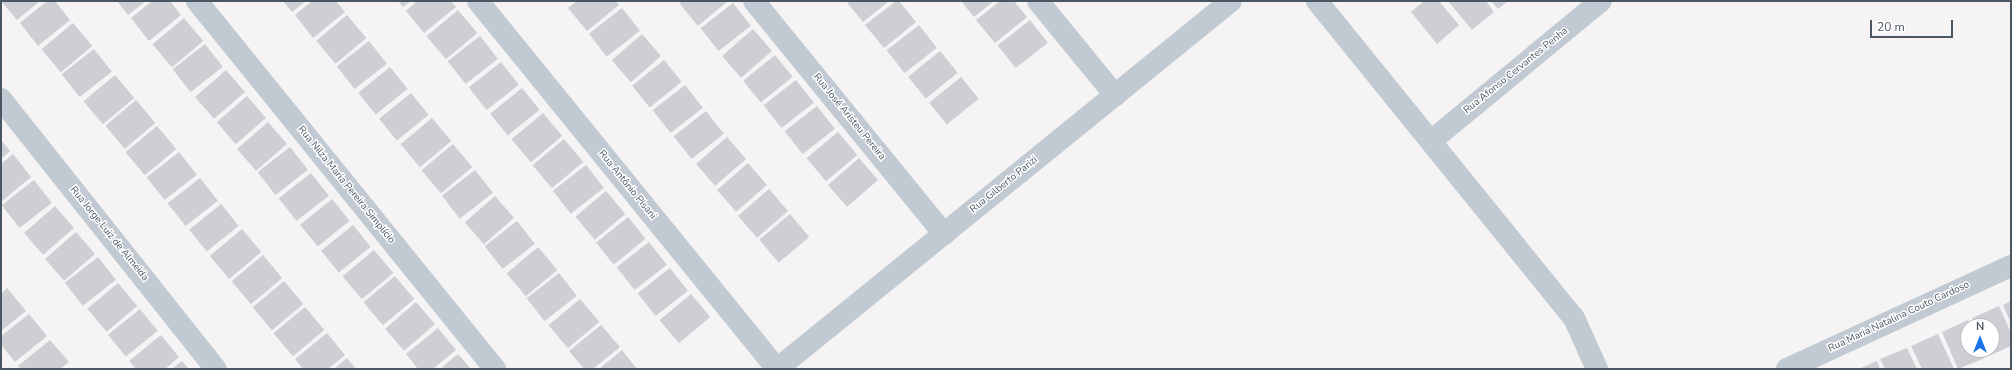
<!DOCTYPE html>
<meta charset="utf-8">
<style>
body{margin:0}
#map{position:relative;width:2012px;height:370px;overflow:hidden;background:#f5f3f3;font-family:"Nunito Sans",sans-serif}
div>[style]{position:absolute}
.building>*{inset:0;background:#cdcfd5;transform-origin:0 0}
.minor>*{height:22px;margin:-11px;padding:0 11px;transform-origin:11px;border-radius:11px;background:#c1cad2}
span{translate:-50% -50%;white-space:nowrap;text-align:center;line-height:1.15;-webkit-text-stroke:3px #fff;paint-order:stroke}
.street-label{font-size:10px;color:#4a5661}
.frame{position:absolute;inset:0;border:2px solid #4a5661;pointer-events:none}
.north{position:absolute;left:1960px;top:318px;width:40px;height:40px;box-sizing:border-box;background:#fff;border:1px solid #b7bbc0;border-radius:50%;rotate:0deg;font-size:11px;font-weight:700;line-height:16px;text-align:center;color:#4a5661}
.north::after{content:'';display:block;margin:auto;width:14px;height:18px;background:#1a73e8;clip-path:polygon(50% 0,100% 100%,50% 72%,0 100%)}
.scale{position:absolute;left:1870px;top:20px;width:83px;height:18px;box-sizing:border-box;border:2px solid #4a5661;border-top:0;padding-left:5px;font-size:12px;line-height:14px;white-space:nowrap;color:#4a5661;-webkit-text-stroke:3px #fff;paint-order:stroke}
</style>
<div id="map">
<div class="building">
<div style="clip-path:polygon(1px 1px,40px 1px,17px 20px)"></div>
<div style="clip-path:polygon(47px 1px,55px 1px,70px 20px,38px 46px,20px 23px)"></div>
<div style="clip-path:polygon(117px 1px,146px 1px,128px 15px)"></div>
<div style="clip-path:polygon(152px 1px,170px 1px,181px 15px,149px 41px,131px 18px)"></div>
<div style="clip-path:polygon(283px 1px,306px 1px,292px 12px)"></div>
<div style="clip-path:polygon(312px 1px,336px 1px,345px 12px,313px 38px,295px 15px)"></div>
<div style="clip-path:polygon(398px 1px,411px 1px,403px 7px)"></div>
<div style="clip-path:polygon(417px 1px,451px 1px,456px 7px,424px 33px,406px 11px)"></div>
<div style="clip-path:polygon(577px 1px,616px 1px,619px 5px,587px 31px,568px 8px)"></div>
<div style="clip-path:polygon(682px 1px,728px 1px,698px 26px,679px 3px)"></div>
<div style="clip-path:polygon(846px 1px,889px 1px,863px 22px)"></div>
<div style="clip-path:polygon(896px 1px,899px 1px,916px 22px,884px 48px,865px 25px)"></div>
<div style="clip-path:polygon(961px 1px,994px 1px,974px 17px)"></div>
<div style="clip-path:polygon(1000px 1px,1014px 1px,1027px 17px,995px 43px,976px 20px)"></div>
<div style="clip-path:polygon(1424px 1px,1439px 1px,1459px 25px,1437px 44px,1411px 12px)"></div>
<div style="clip-path:polygon(1448px 1px,1486px 1px,1494px 12px,1472px 30px)"></div>
<div style="clip-path:polygon(1491px 1px,1508px 1px,1498px 9px)"></div>
<div style="left:733px;top:3px;width:29px;height:41px;rotate:52deg"></div>
<div style="left:622px;top:8px;width:29px;height:42px;rotate:52deg"></div>
<div style="left:458px;top:10px;width:30px;height:41px;rotate:50deg"></div>
<div style="left:347px;top:15px;width:30px;height:40px;rotate:50deg"></div>
<div style="left:184px;top:18px;width:30px;height:41px;rotate:50deg"></div>
<div style="left:1030px;top:20px;width:29px;height:41px;rotate:52deg"></div>
<div style="left:73px;top:23px;width:30px;height:41px;rotate:50deg"></div>
<div style="left:919px;top:25px;width:29px;height:41px;rotate:52deg"></div>
<div style="left:753px;top:29px;width:29px;height:41px;rotate:49deg"></div>
<div style="left:642px;top:34px;width:29px;height:40px;rotate:49deg"></div>
<div style="left:480px;top:36px;width:29px;height:41px;rotate:52deg"></div>
<div style="left:369px;top:41px;width:29px;height:41px;rotate:52deg"></div>
<div style="left:205px;top:44px;width:29px;height:41px;rotate:52deg"></div>
<div style="left:94px;top:49px;width:29px;height:41px;rotate:52deg"></div>
<div style="left:940px;top:51px;width:28px;height:41px;rotate:51deg"></div>
<div style="left:775px;top:55px;width:28px;height:41px;rotate:51deg"></div>
<div style="left:664px;top:60px;width:28px;height:41px;rotate:51deg"></div>
<div style="left:501px;top:62px;width:29px;height:41px;rotate:52deg"></div>
<div style="left:390px;top:67px;width:28px;height:41px;rotate:51deg"></div>
<div style="left:226px;top:70px;width:29px;height:41px;rotate:49deg"></div>
<div style="left:115px;top:75px;width:30px;height:41px;rotate:50deg"></div>
<div style="left:961px;top:77px;width:28px;height:41px;rotate:51deg"></div>
<div style="left:796px;top:80px;width:29px;height:41px;rotate:52deg"></div>
<div style="left:685px;top:85px;width:29px;height:41px;rotate:52deg"></div>
<div style="left:522px;top:88px;width:28px;height:41px;rotate:51deg"></div>
<div style="left:411px;top:93px;width:28px;height:41px;rotate:51deg"></div>
<div style="left:247px;top:96px;width:29px;height:40px;rotate:49deg"></div>
<div style="left:136px;top:100px;width:30px;height:40px;rotate:50deg"></div>
<div style="left:817px;top:106px;width:29px;height:41px;rotate:52deg"></div>
<div style="left:706px;top:111px;width:29px;height:41px;rotate:52deg"></div>
<div style="left:543px;top:113px;width:30px;height:41px;rotate:50deg"></div>
<div style="left:432px;top:118px;width:30px;height:41px;rotate:50deg"></div>
<div style="left:268px;top:122px;width:29px;height:41px;rotate:49deg"></div>
<div style="left:157px;top:126px;width:30px;height:41px;rotate:50deg"></div>
<div style="left:838px;top:132px;width:30px;height:41px;rotate:50deg"></div>
<div style="left:727px;top:137px;width:29px;height:41px;rotate:49deg"></div>
<div style="left:564px;top:139px;width:30px;height:41px;rotate:50deg"></div>
<div style="clip-path:polygon(1px 140px,10px 151px,1px 159px)"></div>
<div style="left:453px;top:144px;width:30px;height:41px;rotate:50deg"></div>
<div style="left:290px;top:147px;width:29px;height:41px;rotate:52deg"></div>
<div style="left:179px;top:152px;width:29px;height:41px;rotate:52deg"></div>
<div style="clip-path:polygon(13px 154px,31px 177px,1px 202px,1px 164px)"></div>
<div style="left:859px;top:158px;width:29px;height:41px;rotate:49deg"></div>
<div style="left:748px;top:163px;width:29px;height:41px;rotate:49deg"></div>
<div style="left:586px;top:165px;width:29px;height:42px;rotate:52deg"></div>
<div style="left:475px;top:170px;width:29px;height:42px;rotate:52deg"></div>
<div style="left:311px;top:173px;width:29px;height:41px;rotate:52deg"></div>
<div style="left:200px;top:178px;width:29px;height:41px;rotate:52deg"></div>
<div style="left:34px;top:180px;width:29px;height:41px;rotate:52deg"></div>
<div style="left:769px;top:189px;width:29px;height:41px;rotate:49deg"></div>
<div style="left:606px;top:191px;width:30px;height:40px;rotate:50deg"></div>
<div style="left:495px;top:196px;width:29px;height:40px;rotate:49deg"></div>
<div style="left:332px;top:199px;width:28px;height:41px;rotate:51deg"></div>
<div style="left:221px;top:204px;width:28px;height:41px;rotate:51deg"></div>
<div style="left:55px;top:206px;width:29px;height:41px;rotate:49deg"></div>
<div style="left:790px;top:214px;width:30px;height:40px;rotate:50deg"></div>
<div style="left:628px;top:217px;width:28px;height:41px;rotate:51deg"></div>
<div style="left:517px;top:221px;width:29px;height:41px;rotate:52deg"></div>
<div style="left:353px;top:225px;width:28px;height:41px;rotate:51deg"></div>
<div style="left:242px;top:229px;width:30px;height:42px;rotate:50deg"></div>
<div style="left:76px;top:232px;width:29px;height:41px;rotate:49deg"></div>
<div style="left:649px;top:242px;width:29px;height:41px;rotate:52deg"></div>
<div style="left:538px;top:247px;width:30px;height:41px;rotate:50deg"></div>
<div style="left:374px;top:250px;width:30px;height:41px;rotate:50deg"></div>
<div style="left:263px;top:255px;width:30px;height:41px;rotate:50deg"></div>
<div style="left:98px;top:257px;width:29px;height:42px;rotate:52deg"></div>
<div style="left:670px;top:268px;width:29px;height:41px;rotate:52deg"></div>
<div style="left:559px;top:273px;width:29px;height:41px;rotate:52deg"></div>
<div style="left:395px;top:276px;width:30px;height:41px;rotate:50deg"></div>
<div style="left:284px;top:281px;width:30px;height:41px;rotate:50deg"></div>
<div style="left:118px;top:283px;width:30px;height:40px;rotate:50deg"></div>
<div style="clip-path:polygon(7px 288px,26px 311px,1px 331px,1px 294px)"></div>
<div style="left:691px;top:294px;width:30px;height:41px;rotate:50deg"></div>
<div style="left:580px;top:299px;width:30px;height:41px;rotate:50deg"></div>
<div style="clip-path:polygon(2011px 301px,2011px 323px,2003px 305px)"></div>
<div style="left:416px;top:302px;width:29px;height:41px;rotate:49deg"></div>
<div style="clip-path:polygon(1999px 306px,2011px 333px,2011px 346px,1989px 356px,1986px 350px,1992px 350px,1992px 326px,1976px 326px,1972px 318px)"></div>
<div style="left:305px;top:307px;width:30px;height:41px;rotate:50deg"></div>
<div style="left:140px;top:309px;width:28px;height:41px;rotate:51deg"></div>
<div style="clip-path:polygon(29px 314px,47px 336px,15px 362px,1px 345px,1px 336px)"></div>
<div style="clip-path:polygon(1968px 320px,1971px 326px,1968px 326px,1968px 350px,1982px 350px,1985px 358px,1958px 369px,1942px 332px)"></div>
<div style="clip-path:polygon(601px 325px,620px 347px,593px 369px,584px 369px,569px 351px)"></div>
<div style="clip-path:polygon(438px 328px,456px 350px,433px 369px,418px 369px,406px 354px)"></div>
<div style="clip-path:polygon(327px 333px,345px 355px,328px 369px,303px 369px,295px 359px)"></div>
<div style="clip-path:polygon(1938px 334px,1954px 369px,1922px 369px,1911px 346px)"></div>
<div style="clip-path:polygon(161px 335px,179px 357px,165px 369px,136px 369px,129px 361px)"></div>
<div style="clip-path:polygon(50px 340px,69px 362px,60px 369px,21px 369px,18px 366px)"></div>
<div style="clip-path:polygon(1907px 348px,1917px 369px,1885px 369px,1880px 359px)"></div>
<div style="clip-path:polygon(622px 350px,637px 369px,599px 369px)"></div>
<div style="clip-path:polygon(458px 354px,471px 369px,440px 369px)"></div>
<div style="clip-path:polygon(347px 358px,356px 369px,334px 369px)"></div>
<div style="clip-path:polygon(182px 361px,189px 369px,172px 369px)"></div>
<div style="clip-path:polygon(1877px 361px,1880px 369px,1859px 369px)"></div>
</div>
<div class="minor">
<div style="left:197px;top:1px;width:474px;rotate:51deg"></div>
<div style="left:478px;top:1px;width:474px;rotate:50.9deg"></div>
<div style="left:754px;top:1px;width:301px;rotate:50.8deg"></div>
<div style="left:1038px;top:1px;width:122px;rotate:50.7deg"></div>
<div style="left:1317px;top:1px;width:408px;rotate:51deg"></div>
<div style="left:1574px;top:318px;width:56px;rotate:65.7deg"></div>
<div style="left:1px;top:99px;width:345px;rotate:51.5deg"></div>
<div style="left:1431px;top:141px;width:220px;rotate:-39.5deg"></div>
<div style="left:777px;top:369px;width:584px;rotate:-39.03deg"></div>
<div style="left:1787px;top:369px;width:247px;rotate:-24.7deg"></div>
</div>
<div class="street-label">
<span style="left:1516px;top:71px;rotate:-39deg">Rua Afonso Cervantes Penha</span>
<span style="left:849px;top:117px;rotate:51deg">Rua José Aristeu Pereira</span>
<span style="left:346px;top:185px;rotate:51deg">Rua Nilza Maria Pereira Simplício</span>
<span style="left:627px;top:185px;rotate:51deg">Rua Antônio Pisani</span>
<span style="left:1004px;top:185px;rotate:-39deg">Rua Gilberto Parizi</span>
<span style="left:109px;top:234px;rotate:51deg">Rua Jorge Luiz de Almeida</span>
<span style="left:1899px;top:317px;rotate:-25deg">Rua Maria Natalina Couto Cardoso</span>
</div>
<div class="frame"></div>
<div class="north">N</div>
<div class="scale">20 m</div>
</div>
